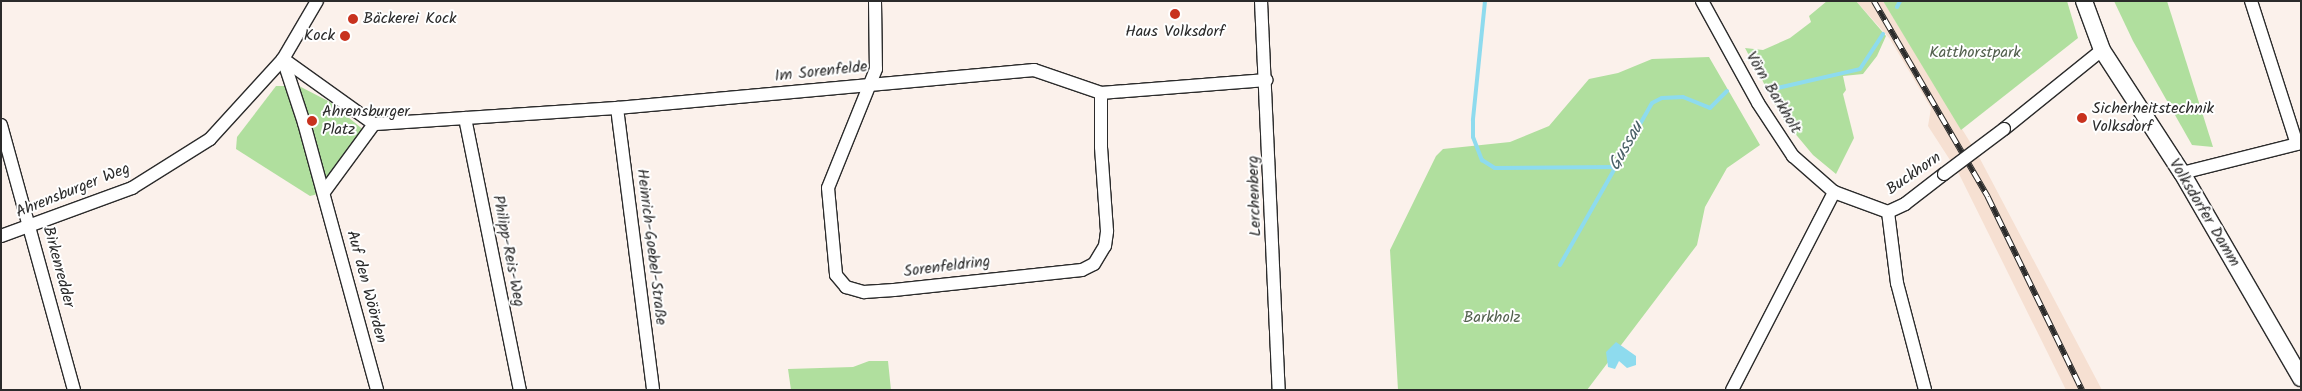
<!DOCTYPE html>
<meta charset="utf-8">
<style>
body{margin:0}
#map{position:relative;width:2302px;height:391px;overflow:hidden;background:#fbf1eb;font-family:Kalam,sans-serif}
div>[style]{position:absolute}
.built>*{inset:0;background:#f6e0d2}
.green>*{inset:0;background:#b0df9e}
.water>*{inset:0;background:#8edbee}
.stream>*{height:4px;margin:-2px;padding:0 2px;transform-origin:2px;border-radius:2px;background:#8edbee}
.roads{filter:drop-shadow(1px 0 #2b2b2b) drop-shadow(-1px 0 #2b2b2b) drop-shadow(0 1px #2b2b2b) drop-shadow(0 -1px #2b2b2b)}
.minor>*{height:12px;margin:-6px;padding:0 6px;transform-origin:6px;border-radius:6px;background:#fff}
.major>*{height:16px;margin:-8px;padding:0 8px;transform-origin:8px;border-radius:8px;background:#fff}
.rail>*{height:5.5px;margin-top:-2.75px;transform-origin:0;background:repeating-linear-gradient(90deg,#fff 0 11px,#2b2b2b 0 22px);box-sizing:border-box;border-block:1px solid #2b2b2b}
.bridges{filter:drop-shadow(1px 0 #2b2b2b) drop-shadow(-1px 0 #2b2b2b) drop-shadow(0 1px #2b2b2b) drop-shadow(0 -1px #2b2b2b)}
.minor-bridge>*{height:12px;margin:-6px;padding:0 6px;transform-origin:6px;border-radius:6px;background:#fff}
.dots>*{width:14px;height:14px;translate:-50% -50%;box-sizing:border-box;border:2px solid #fff;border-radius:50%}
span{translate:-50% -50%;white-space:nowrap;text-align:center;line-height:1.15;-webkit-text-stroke:4px #fff;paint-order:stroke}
.poi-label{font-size:16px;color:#2b2b2b}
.left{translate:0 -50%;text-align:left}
.right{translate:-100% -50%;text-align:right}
.park-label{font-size:16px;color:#53614e}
.street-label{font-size:16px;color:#2b2b2b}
.water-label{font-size:18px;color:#496066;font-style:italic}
.frame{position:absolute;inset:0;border:2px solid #2b2b2b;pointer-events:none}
</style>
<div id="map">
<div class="built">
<div style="clip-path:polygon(1856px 1px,1883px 1px,1978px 155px,2102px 390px,2066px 390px,1959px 174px,1928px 126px,1931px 108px,1890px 39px)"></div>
</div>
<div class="green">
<div style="clip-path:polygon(1827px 1px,1856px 1px,1886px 36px,1877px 56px,1863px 74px,1843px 76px,1846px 90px,1843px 94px,1854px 138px,1836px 174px,1813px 155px,1783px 119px,1745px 48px,1763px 50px,1790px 38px,1811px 22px,1809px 16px)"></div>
<div style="clip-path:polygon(1883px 1px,2067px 1px,2078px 38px,1961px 130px)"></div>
<div style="clip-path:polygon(2114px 1px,2167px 1px,2213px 147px,2192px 145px,2133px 41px)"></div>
<div style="clip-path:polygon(1709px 57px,1760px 145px,1727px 168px,1705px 207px,1697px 245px,1587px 390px,1398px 390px,1390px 250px,1436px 156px,1443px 149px,1510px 142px,1549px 126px,1589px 79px,1618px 73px,1652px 59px)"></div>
<div style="clip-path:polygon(276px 86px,288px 86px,318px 194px,310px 196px,236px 149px,237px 137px)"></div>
<div style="clip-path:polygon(299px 86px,330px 102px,366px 132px,329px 190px)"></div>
<div style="clip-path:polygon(869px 361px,888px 361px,891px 390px,791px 390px,788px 369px,853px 367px)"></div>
</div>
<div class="water">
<div style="clip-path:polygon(1616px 342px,1636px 356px,1636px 365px,1627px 368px,1619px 361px,1615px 369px,1608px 367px,1606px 352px)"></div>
</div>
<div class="stream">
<div style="left:1485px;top:1px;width:120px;rotate:95.8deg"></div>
<div style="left:1473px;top:120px;width:17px;rotate:90deg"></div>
<div style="left:1473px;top:137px;width:25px;rotate:69deg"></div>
<div style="left:1482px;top:160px;width:15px;rotate:32deg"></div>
<div style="left:1495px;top:168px;width:122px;rotate:-0.5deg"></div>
<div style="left:1897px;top:7px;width:7px;rotate:-63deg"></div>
<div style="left:1773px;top:89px;width:89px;rotate:-12.9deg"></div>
<div style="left:1860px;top:69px;width:42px;rotate:-56.7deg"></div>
<div style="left:1560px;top:265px;width:186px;rotate:-60.4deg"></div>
<div style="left:1652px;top:103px;width:11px;rotate:-27deg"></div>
<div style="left:1662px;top:98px;width:21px;rotate:-3deg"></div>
<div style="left:1683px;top:97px;width:29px;rotate:22deg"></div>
<div style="left:1710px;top:108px;width:24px;rotate:-45deg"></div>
</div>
<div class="roads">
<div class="minor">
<div style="left:875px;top:1px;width:68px;rotate:89.2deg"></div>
<div style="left:876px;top:69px;width:128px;rotate:112deg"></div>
<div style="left:828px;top:188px;width:87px;rotate:84.7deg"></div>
<div style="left:836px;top:275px;width:16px;rotate:50deg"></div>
<div style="left:846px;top:287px;width:19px;rotate:16deg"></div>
<div style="left:864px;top:292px;width:30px;rotate:-4deg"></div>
<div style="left:894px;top:290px;width:189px;rotate:-6.1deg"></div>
<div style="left:1082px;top:270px;width:13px;rotate:-27deg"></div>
<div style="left:1094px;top:264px;width:21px;rotate:-59deg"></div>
<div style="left:1105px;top:246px;width:15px;rotate:-82deg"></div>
<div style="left:1107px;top:231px;width:84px;rotate:-94.1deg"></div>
<div style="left:1101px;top:147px;width:54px;rotate:-90deg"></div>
<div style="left:1261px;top:1px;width:389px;rotate:87.4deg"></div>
<div style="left:1702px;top:1px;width:116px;rotate:61.2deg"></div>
<div style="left:1758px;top:103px;width:64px;rotate:56.6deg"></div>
<div style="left:1793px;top:156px;width:55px;rotate:41.3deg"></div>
<div style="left:1834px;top:192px;width:58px;rotate:20.3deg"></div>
<div style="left:2251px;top:1px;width:150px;rotate:72.2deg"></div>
<div style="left:283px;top:59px;width:67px;rotate:71.8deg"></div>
<div style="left:304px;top:123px;width:277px;rotate:74.7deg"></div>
<div style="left:283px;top:59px;width:112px;rotate:35.5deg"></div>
<div style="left:374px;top:124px;width:84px;rotate:126.3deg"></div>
<div style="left:617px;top:108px;width:284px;rotate:82.7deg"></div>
<div style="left:465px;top:118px;width:278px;rotate:78.6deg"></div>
<div style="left:374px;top:124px;width:244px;rotate:-3.8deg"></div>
<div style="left:617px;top:108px;width:419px;rotate:-5.2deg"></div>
<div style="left:1034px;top:70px;width:71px;rotate:18.9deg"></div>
<div style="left:1101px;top:93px;width:166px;rotate:-4.5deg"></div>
<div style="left:1px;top:125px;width:275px;rotate:74.6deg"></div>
<div style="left:2004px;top:129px;width:126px;rotate:-38.9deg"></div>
<div style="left:2182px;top:173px;width:123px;rotate:-14.1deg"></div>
<div style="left:1888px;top:212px;width:72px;rotate:82.8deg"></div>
<div style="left:1897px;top:283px;width:111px;rotate:75.3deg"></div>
<div style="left:1888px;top:212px;width:19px;rotate:-25deg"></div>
<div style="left:1905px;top:204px;width:49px;rotate:-37.6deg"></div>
<div style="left:1px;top:236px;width:140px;rotate:-20.1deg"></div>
<div style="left:132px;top:188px;width:92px;rotate:-32.1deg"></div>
<div style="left:210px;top:139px;width:108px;rotate:-47.6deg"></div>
<div style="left:283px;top:59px;width:67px;rotate:-59.6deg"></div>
<div style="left:1732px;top:390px;width:223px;rotate:-62.7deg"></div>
</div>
<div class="major">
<div style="left:2084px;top:1px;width:52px;rotate:69.8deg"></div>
<div style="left:2102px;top:50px;width:147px;rotate:57deg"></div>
<div style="left:2182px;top:173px;width:237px;rotate:59.9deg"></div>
</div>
</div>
<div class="rail">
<div style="left:1874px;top:1px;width:227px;rotate:59.8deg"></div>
<div style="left:1988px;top:197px;width:215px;rotate:64deg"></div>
</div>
<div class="bridges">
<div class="minor-bridge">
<div style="left:1944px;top:174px;width:75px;rotate:-36.9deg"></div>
</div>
</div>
<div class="dots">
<div style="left:1175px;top:14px;background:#c8321e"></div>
<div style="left:353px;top:19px;background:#c8321e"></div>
<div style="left:345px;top:36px;background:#c8321e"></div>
<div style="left:2082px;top:118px;background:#c8321e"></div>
<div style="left:312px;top:121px;background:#c8321e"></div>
</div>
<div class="poi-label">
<span class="left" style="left:363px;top:19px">Bäckerei Kock</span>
<span style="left:1175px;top:32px">Haus Volksdorf</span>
<span class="right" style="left:335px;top:36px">Kock</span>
<span class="left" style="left:2092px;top:118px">Sicherheitstechnik<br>Volksdorf</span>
<span class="left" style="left:322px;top:121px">Ahrensburger<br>Platz</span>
</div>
<div class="park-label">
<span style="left:1975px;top:53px">Katthorstpark</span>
<span style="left:1492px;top:318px">Barkholz</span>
</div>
<div class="street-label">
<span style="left:821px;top:72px;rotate:-6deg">Im Sorenfelde</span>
<span style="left:1773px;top:93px;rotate:59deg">Vörn Barkholt</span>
<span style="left:1914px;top:174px;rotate:-35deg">Buckhorn</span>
<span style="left:73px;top:191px;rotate:-22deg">Ahrensburger Weg</span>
<span style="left:1255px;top:196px;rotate:-92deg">Lerchenberg</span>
<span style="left:2204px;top:213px;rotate:59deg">Volksdorfer Damm</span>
<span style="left:651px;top:247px;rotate:83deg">Heinrich-Goebel-Straße</span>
<span style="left:508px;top:251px;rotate:79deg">Philipp-Reis-Weg</span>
<span style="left:58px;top:267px;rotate:75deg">Birkenredder</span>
<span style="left:947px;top:267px;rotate:-7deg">Sorenfeldring</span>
<span style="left:366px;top:287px;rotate:75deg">Auf den Wöörden</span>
</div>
<div class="water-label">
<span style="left:1627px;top:147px;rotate:-60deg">Gussau</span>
</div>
<div class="frame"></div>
</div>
